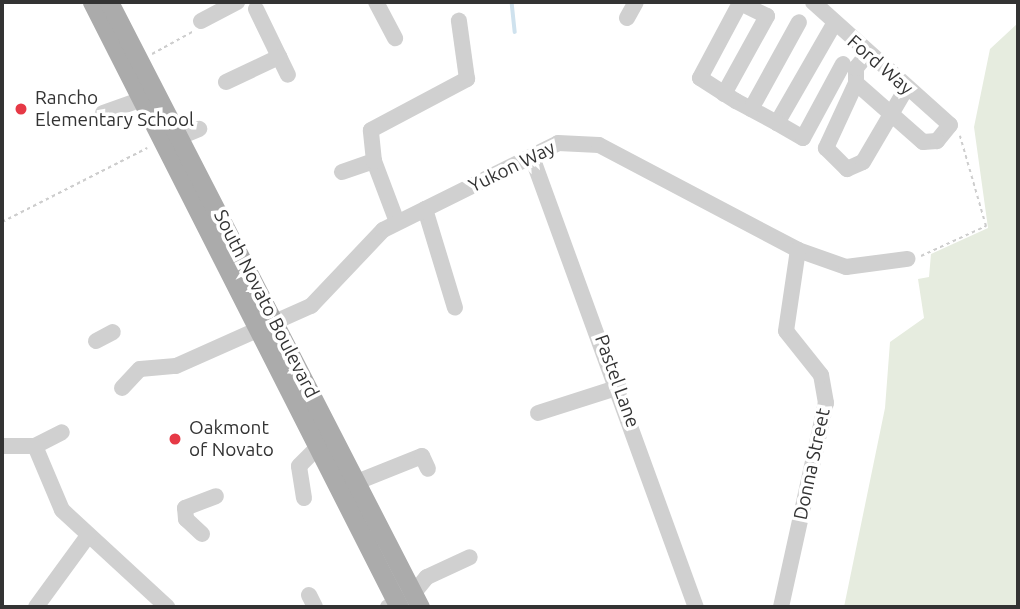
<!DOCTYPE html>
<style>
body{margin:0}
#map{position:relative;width:1020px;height:609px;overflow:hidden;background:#fff;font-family:Ubuntu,sans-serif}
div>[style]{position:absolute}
.green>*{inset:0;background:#e6ecdf}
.stream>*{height:3.5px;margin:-1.75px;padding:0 1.75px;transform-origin:1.75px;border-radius:1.75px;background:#cfe2ee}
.path>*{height:2px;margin-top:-1px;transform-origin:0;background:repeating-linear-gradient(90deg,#cdcdcd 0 3.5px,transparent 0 7px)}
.minor>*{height:16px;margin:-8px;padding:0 8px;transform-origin:8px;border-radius:8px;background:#d0d0d0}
.major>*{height:19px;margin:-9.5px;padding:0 9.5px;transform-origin:9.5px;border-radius:9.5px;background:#ababab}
.dots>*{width:19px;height:19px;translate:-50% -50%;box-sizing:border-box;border:4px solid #fff;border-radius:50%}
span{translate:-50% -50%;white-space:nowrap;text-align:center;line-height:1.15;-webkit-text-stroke:7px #fff;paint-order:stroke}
.street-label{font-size:19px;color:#333}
.poi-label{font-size:19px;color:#333}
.left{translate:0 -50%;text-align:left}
.frame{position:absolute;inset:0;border:4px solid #333;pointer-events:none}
</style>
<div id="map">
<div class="green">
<div style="clip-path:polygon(1018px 23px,1018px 607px,844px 607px,885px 408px,890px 342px,924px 318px,918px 279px,929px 277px,931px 254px,988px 228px,974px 127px,990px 49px)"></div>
</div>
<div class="stream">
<div style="left:512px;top:2px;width:30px;rotate:84deg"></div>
</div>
<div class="path">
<div style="left:152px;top:54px;width:46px;rotate:-28.8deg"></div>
<div style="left:2px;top:222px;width:163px;rotate:-27deg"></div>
<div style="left:921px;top:256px;width:72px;rotate:-24.8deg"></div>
<div style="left:986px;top:226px;width:94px;rotate:-106.1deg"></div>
</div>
<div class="minor">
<div style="left:376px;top:2px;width:41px;rotate:62.2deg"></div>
<div style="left:813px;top:2px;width:184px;rotate:41.9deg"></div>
<div style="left:950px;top:125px;width:21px;rotate:129deg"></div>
<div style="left:937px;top:141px;width:14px;rotate:176deg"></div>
<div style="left:923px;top:142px;width:89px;rotate:-138.6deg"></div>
<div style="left:856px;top:83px;width:15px;rotate:-90deg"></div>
<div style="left:856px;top:68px;width:19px;rotate:-51deg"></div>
<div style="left:256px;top:9px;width:73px;rotate:64.1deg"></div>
<div style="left:627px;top:18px;width:18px;rotate:-61deg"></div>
<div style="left:201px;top:21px;width:41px;rotate:-27.8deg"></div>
<div style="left:226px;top:82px;width:59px;rotate:-25.3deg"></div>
<div style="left:856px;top:83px;width:72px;rotate:114.8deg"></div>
<div style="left:826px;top:148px;width:30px;rotate:45deg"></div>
<div style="left:847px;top:169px;width:17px;rotate:-24deg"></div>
<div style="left:863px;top:162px;width:87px;rotate:-59.6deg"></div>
<div style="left:724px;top:94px;width:89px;rotate:-61.1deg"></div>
<div style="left:767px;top:16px;width:30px;rotate:-154deg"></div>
<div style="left:740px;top:3px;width:85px;rotate:118.1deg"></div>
<div style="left:700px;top:78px;width:43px;rotate:32.6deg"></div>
<div style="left:736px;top:101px;width:47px;rotate:28.2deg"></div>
<div style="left:777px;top:123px;width:114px;rotate:-60.1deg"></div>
<div style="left:751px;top:109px;width:99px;rotate:-61.1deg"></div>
<div style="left:103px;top:113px;width:41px;rotate:-19.7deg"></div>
<div style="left:777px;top:123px;width:30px;rotate:30deg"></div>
<div style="left:803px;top:138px;width:84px;rotate:-61.6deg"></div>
<div style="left:180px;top:137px;width:21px;rotate:-23deg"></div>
<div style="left:532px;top:157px;width:479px;rotate:70deg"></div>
<div style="left:342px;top:172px;width:34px;rotate:-19deg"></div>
<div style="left:425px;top:209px;width:103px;rotate:73.1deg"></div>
<div style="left:397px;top:222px;width:65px;rotate:-110.7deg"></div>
<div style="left:374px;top:161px;width:31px;rotate:-96deg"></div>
<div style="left:371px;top:130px;width:109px;rotate:-28deg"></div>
<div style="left:467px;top:79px;width:59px;rotate:-97.9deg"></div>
<div style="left:96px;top:341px;width:19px;rotate:-28deg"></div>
<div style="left:122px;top:388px;width:26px;rotate:-47deg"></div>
<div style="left:140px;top:369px;width:36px;rotate:-5deg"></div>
<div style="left:176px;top:366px;width:148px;rotate:-24deg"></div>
<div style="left:311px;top:306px;width:105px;rotate:-46.5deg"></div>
<div style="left:383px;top:230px;width:195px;rotate:-26.4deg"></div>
<div style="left:558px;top:143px;width:41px;rotate:2.8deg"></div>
<div style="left:599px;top:145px;width:225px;rotate:27.8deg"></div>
<div style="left:798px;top:250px;width:51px;rotate:19.5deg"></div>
<div style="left:846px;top:267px;width:62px;rotate:-7.5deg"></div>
<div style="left:538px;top:413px;width:85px;rotate:-17.8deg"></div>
<div style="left:2px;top:446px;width:33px"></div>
<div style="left:35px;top:446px;width:30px;rotate:-27deg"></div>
<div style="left:35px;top:446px;width:69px;rotate:67.1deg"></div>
<div style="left:62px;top:510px;width:143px;rotate:42.7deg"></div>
<div style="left:357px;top:482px;width:70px;rotate:-21.8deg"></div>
<div style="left:422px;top:456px;width:14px;rotate:65deg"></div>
<div style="left:304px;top:498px;width:32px;rotate:-99deg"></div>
<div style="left:299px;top:466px;width:28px;rotate:-45deg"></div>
<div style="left:202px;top:534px;width:22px;rotate:-137deg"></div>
<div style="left:186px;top:519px;width:11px;rotate:-95deg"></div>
<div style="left:185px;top:508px;width:33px;rotate:-21deg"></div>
<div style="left:309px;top:595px;width:13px;rotate:63deg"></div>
<div style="left:36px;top:607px;width:87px;rotate:-53.9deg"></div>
<div style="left:388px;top:607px;width:28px;rotate:-27deg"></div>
<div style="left:413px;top:594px;width:22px;rotate:-51deg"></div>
<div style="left:427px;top:577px;width:47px;rotate:-24.9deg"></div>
<div style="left:781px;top:607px;width:209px;rotate:-77.6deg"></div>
<div style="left:826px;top:403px;width:28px;rotate:-100deg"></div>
<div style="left:821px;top:375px;width:56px;rotate:-128.5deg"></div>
<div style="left:786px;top:331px;width:82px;rotate:-81.6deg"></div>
</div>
<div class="major">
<div style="left:92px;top:2px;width:678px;rotate:63.1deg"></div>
<div style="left:109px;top:2px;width:680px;rotate:62.79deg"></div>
</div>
<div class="dots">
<div style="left:21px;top:109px;background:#e63946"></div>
<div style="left:175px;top:439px;background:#e63946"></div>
</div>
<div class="street-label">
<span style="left:880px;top:65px;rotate:41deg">Ford Way</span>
<span style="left:512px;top:167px;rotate:-26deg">Yukon Way</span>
<span style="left:266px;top:304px;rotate:63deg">South Novato Boulevard</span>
<span style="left:617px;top:381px;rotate:70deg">Pastel Lane</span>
<span style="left:812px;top:464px;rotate:-78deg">Donna Street</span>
</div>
<div class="poi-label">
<span class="left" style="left:35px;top:109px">Rancho<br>Elementary School</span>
<span class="left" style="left:189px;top:439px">Oakmont<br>of Novato</span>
</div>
<div class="frame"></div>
</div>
